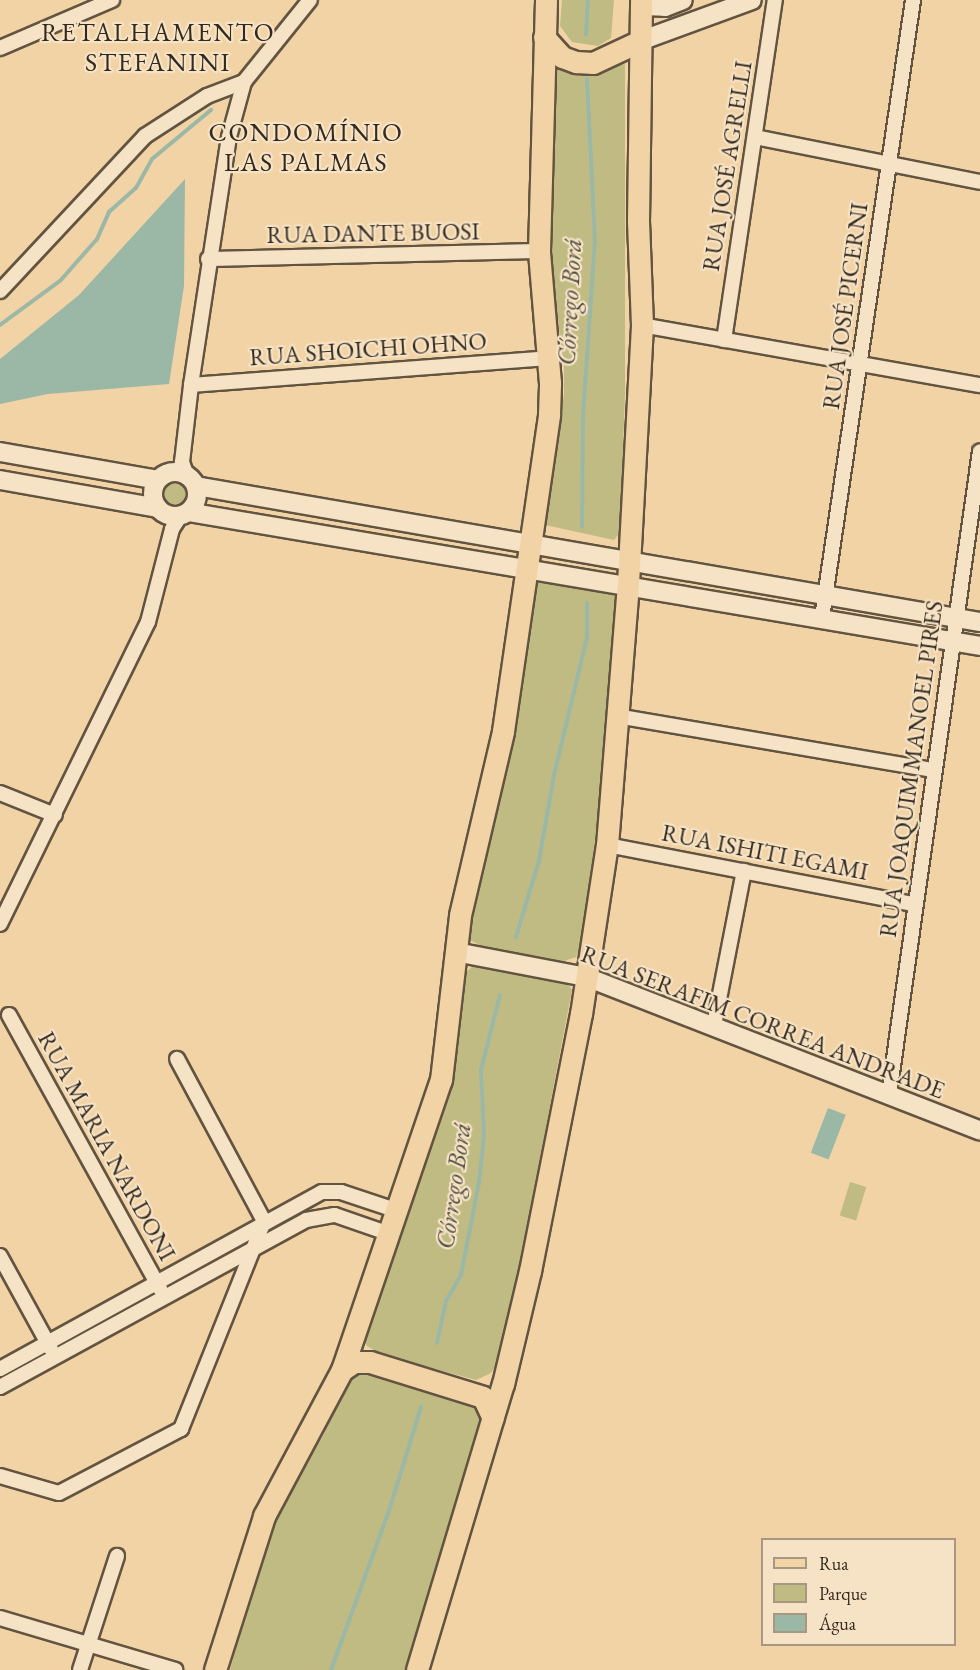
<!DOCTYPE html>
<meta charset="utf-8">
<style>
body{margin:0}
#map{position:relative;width:980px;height:1670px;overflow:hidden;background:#f1d3a5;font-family:"EB Garamond",serif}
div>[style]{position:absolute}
.green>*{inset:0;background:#c0bb82;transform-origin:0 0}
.round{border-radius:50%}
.water>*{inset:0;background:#9bb8a7;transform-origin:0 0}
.stream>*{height:4px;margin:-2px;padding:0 2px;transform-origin:2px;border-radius:2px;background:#9bb8a7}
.roads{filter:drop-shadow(2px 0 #625440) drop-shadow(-2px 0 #625440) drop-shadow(0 2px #625440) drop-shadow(0 -2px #625440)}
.street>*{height:14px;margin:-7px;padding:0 7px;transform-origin:7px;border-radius:7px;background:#f6e2c4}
.secondary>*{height:18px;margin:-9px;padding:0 9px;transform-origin:9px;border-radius:9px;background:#f6e2c4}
.secondary>.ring{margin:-9px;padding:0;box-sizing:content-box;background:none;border:18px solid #f6e2c4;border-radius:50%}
.primary>*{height:21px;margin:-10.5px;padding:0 10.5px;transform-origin:10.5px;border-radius:10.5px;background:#f1d3a5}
span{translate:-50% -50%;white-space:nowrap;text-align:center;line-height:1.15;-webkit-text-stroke:4.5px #f6e2c4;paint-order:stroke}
.street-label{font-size:24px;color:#332a1f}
.neighbourhood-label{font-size:26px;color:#332a1f;letter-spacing:1.5px}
.water-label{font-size:26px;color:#4d4e41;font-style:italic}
.legend{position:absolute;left:761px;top:1538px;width:195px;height:108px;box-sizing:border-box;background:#f6e2c4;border:2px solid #a89882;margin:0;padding:8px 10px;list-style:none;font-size:18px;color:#332a1f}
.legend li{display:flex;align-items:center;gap:12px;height:30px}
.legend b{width:30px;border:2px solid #a89882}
</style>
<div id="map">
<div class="green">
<div style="clip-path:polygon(562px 0,614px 0,611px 38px,598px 46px,572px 42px,560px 26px)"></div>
<div style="clip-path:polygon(554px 62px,584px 74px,625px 64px,625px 393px,620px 532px,614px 540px,545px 525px,564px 394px,564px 367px,552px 276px)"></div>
<div class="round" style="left:159px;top:478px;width:32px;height:32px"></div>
<div style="clip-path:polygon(534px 578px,617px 595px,602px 782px,582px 944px,576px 957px,561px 962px,481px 946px,470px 940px,465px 932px)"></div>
<div style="clip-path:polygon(477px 963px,565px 980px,572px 990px,511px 1310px,496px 1366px,491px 1373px,476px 1380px,381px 1354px,367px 1346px,363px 1339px,462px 975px)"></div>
<div style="left:850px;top:1182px;width:17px;height:35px;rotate:17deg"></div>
<div style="clip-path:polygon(367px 1371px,479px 1406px,484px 1414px,407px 1670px,230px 1670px,271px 1520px,323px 1436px,345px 1386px,352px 1377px)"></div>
</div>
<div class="water">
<div style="clip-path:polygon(185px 179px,184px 286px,169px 384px,48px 394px,0 404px,0 359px,79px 295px)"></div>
<div style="left:828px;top:1108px;width:19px;height:48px;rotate:21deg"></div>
</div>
<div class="stream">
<div style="left:586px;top:35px;width:35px;rotate:-87deg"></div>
<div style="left:0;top:325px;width:74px;rotate:-36.3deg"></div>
<div style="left:60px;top:281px;width:56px;rotate:-48.6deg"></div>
<div style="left:97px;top:239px;width:30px;rotate:-66deg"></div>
<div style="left:109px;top:212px;width:36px;rotate:-42deg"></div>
<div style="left:136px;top:188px;width:33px;rotate:-61deg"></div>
<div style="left:152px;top:159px;width:77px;rotate:-39.7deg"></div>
<div style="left:582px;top:527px;width:111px;rotate:-89.5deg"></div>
<div style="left:583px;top:416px;width:174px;rotate:-86.1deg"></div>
<div style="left:595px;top:242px;width:163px;rotate:-92.8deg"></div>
<div style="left:516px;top:937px;width:79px;rotate:-73.2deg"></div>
<div style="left:539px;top:861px;width:87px;rotate:-80.1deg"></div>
<div style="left:554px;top:775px;width:141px;rotate:-76.5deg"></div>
<div style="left:587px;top:638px;width:35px;rotate:-90deg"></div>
<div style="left:437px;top:1343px;width:43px;rotate:-77.9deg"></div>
<div style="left:446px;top:1301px;width:30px;rotate:-60deg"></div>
<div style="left:461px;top:1275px;width:95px;rotate:-79deg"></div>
<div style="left:479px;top:1182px;width:46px;rotate:-83.8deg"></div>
<div style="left:484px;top:1136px;width:66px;rotate:-92.6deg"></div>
<div style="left:481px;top:1070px;width:77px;rotate:-75.8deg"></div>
<div style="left:331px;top:1670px;width:169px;rotate:-70deg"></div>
<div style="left:389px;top:1511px;width:109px;rotate:-72.9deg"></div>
</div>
<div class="roads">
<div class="street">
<div style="left:0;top:48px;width:122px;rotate:-23.2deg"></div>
<div style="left:755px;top:137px;width:229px;rotate:11.3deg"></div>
<div style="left:208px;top:259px;width:331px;rotate:-1.4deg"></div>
<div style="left:0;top:291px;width:212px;rotate:-46.9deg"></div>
<div style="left:145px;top:136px;width:74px;rotate:-32.8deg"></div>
<div style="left:207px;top:96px;width:40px;rotate:-21deg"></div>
<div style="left:642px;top:325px;width:343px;rotate:10.1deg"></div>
<div style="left:724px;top:340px;width:344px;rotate:-81.5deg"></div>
<div style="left:191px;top:385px;width:358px;rotate:-4.3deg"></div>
<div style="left:187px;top:476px;width:15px;rotate:-110deg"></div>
<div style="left:182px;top:462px;width:78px;rotate:-83.3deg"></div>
<div style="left:191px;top:385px;width:251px;rotate:-81.3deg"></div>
<div style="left:229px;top:137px;width:57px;rotate:-74.7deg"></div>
<div style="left:244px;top:82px;width:105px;rotate:-51.2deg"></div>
<div style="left:822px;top:618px;width:625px;rotate:-81.62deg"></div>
<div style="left:617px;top:716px;width:320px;rotate:9.7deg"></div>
<div style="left:0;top:793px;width:59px;rotate:21.8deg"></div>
<div style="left:607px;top:845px;width:313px;rotate:10.9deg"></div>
<div style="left:0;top:924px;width:336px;rotate:-63.9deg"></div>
<div style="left:148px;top:622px;width:96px;rotate:-75.5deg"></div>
<div style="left:172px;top:529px;width:17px;rotate:-57deg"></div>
<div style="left:9px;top:1015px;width:313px;rotate:61.1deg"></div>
<div style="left:714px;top:1025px;width:157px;rotate:-79deg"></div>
<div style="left:889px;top:1094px;width:649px;rotate:-81.94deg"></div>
<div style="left:0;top:1256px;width:106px;rotate:61.3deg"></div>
<div style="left:0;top:1369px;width:367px;rotate:-28.8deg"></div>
<div style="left:322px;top:1192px;width:19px"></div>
<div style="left:341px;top:1192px;width:57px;rotate:18.4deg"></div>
<div style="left:0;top:1387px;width:349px;rotate:-28.6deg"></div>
<div style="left:306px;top:1220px;width:29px;rotate:-10deg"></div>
<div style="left:335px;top:1215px;width:55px;rotate:19.1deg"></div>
<div style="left:0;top:1476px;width:61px;rotate:16.1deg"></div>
<div style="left:59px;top:1493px;width:138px;rotate:-27.7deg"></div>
<div style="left:181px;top:1429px;width:224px;rotate:-68.2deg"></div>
<div style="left:264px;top:1221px;width:184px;rotate:-118.2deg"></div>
<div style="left:0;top:1618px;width:183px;rotate:16.5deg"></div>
<div style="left:80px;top:1670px;width:120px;rotate:-72deg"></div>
</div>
<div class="secondary">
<div style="left:641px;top:6px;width:24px;rotate:2deg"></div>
<div style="left:665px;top:7px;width:19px;rotate:-21deg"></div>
<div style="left:640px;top:41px;width:119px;rotate:-20.1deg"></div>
<div style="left:0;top:452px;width:160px;rotate:10deg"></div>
<div class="ring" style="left:153px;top:472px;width:26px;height:26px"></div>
<div style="left:0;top:480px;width:160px;rotate:10deg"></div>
<div style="left:196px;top:486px;width:796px;rotate:9.84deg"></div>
<div style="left:188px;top:512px;width:803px;rotate:9.6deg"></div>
<div style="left:456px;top:952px;width:132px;rotate:10.9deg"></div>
<div style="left:586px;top:977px;width:423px;rotate:21.3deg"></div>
</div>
<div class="primary">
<div style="left:544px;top:37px;width:27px;rotate:48deg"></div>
<div style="left:562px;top:57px;width:15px;rotate:20deg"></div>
<div style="left:576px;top:62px;width:17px;rotate:3deg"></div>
<div style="left:593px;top:63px;width:52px;rotate:-25.1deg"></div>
<div style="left:342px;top:1370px;width:14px;rotate:-34deg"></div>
<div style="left:354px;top:1362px;width:16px"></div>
<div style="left:370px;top:1362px;width:118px;rotate:17.2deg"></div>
<div style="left:483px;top:1397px;width:23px;rotate:65deg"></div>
<div style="left:215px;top:1670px;width:162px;rotate:-72.3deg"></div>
<div style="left:264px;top:1516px;width:166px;rotate:-61.9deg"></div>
<div style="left:342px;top:1370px;width:306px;rotate:-71.2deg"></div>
<div style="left:441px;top:1080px;width:166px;rotate:-83.4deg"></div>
<div style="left:460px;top:915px;width:189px;rotate:-76.8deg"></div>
<div style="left:503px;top:731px;width:320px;rotate:-81.7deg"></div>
<div style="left:549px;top:414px;width:31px;rotate:-88deg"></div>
<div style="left:550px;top:383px;width:132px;rotate:-94.8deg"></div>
<div style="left:539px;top:251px;width:251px;rotate:-88.4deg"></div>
<div style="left:417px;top:1670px;width:299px;rotate:-73.3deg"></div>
<div style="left:503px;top:1384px;width:116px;rotate:-76.6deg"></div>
<div style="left:530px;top:1271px;width:262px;rotate:-78.8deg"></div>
<div style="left:581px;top:1014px;width:171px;rotate:-81.3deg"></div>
<div style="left:607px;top:845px;width:262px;rotate:-85.4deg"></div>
<div style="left:628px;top:584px;width:259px;rotate:-86.9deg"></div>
<div style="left:642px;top:325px;width:104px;rotate:-92.2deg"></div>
<div style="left:638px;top:221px;width:221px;rotate:-89.2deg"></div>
</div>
</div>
<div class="street-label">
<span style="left:727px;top:166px;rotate:-81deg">RUA JOSÉ AGRELLI</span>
<span style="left:373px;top:233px;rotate:-1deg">RUA DANTE BUOSI</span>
<span style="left:845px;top:306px;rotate:-82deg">RUA JOSÉ PICERNI</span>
<span style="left:368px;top:349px;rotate:-4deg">RUA SHOICHI OHNO</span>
<span style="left:911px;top:769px;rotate:-82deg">RUA JOAQUIM MANOEL PIRES</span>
<span style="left:765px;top:852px;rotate:11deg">RUA ISHITI EGAMI</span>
<span style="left:763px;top:1022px;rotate:21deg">RUA SERAFIM CORREA ANDRADE</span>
<span style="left:107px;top:1146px;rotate:61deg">RUA MARIA NARDONI</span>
</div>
<div class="neighbourhood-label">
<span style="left:158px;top:48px">RETALHAMENTO<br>STEFANINI</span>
<span style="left:306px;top:148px">CONDOMÍNIO<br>LAS PALMAS</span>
</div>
<div class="water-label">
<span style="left:570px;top:302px;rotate:-87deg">Córrego Borá</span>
<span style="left:454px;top:1186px;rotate:-82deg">Córrego Borá</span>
</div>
<ul class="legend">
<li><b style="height:8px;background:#f1d3a5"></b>Rua</li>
<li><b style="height:16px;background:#c0bb82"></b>Parque</li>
<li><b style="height:16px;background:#9bb8a7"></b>Água</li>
</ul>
</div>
